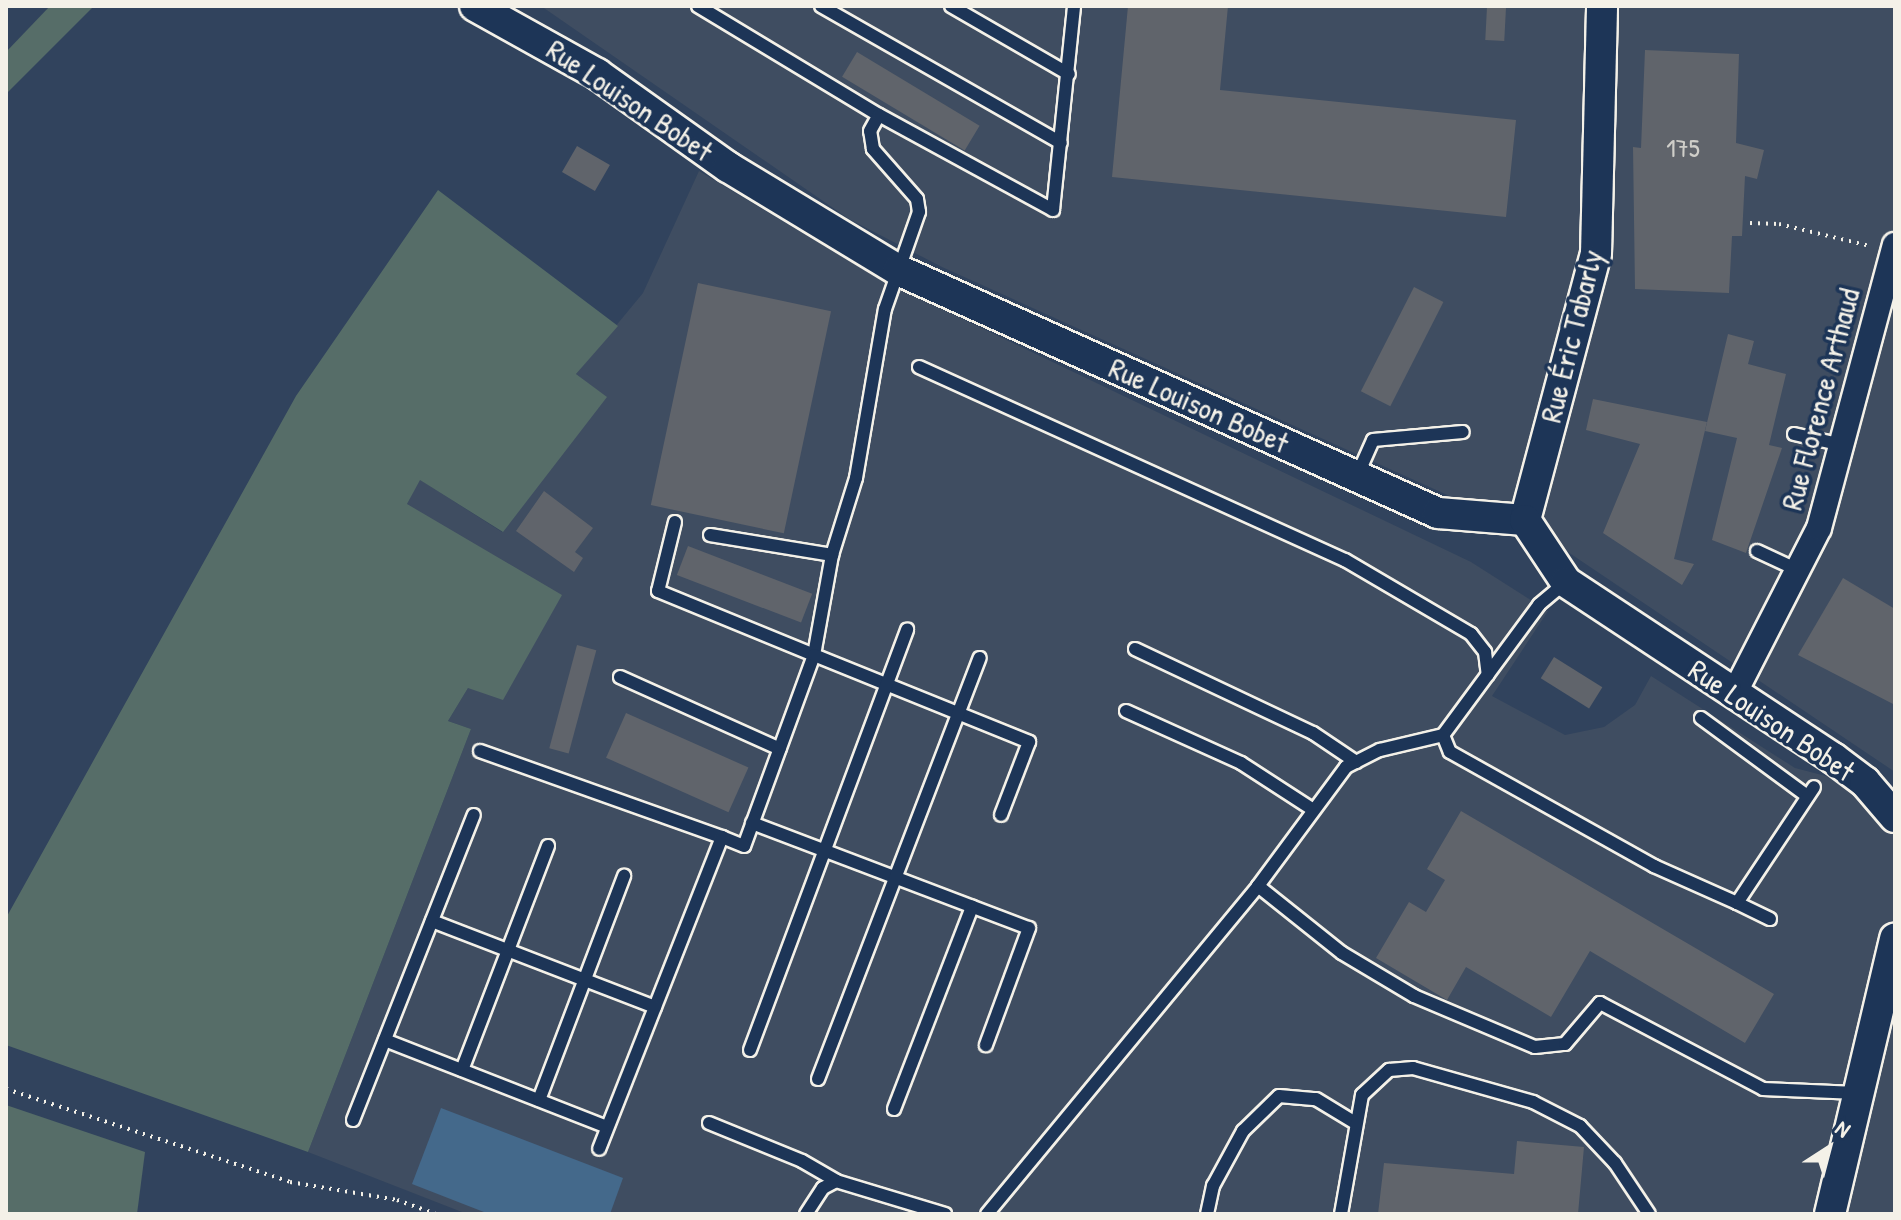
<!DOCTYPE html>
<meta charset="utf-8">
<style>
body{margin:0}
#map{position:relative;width:1901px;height:1220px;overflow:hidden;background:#31435d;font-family:"Patrick Hand",sans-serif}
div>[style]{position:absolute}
.built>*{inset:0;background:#3f4d61}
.green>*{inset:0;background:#566d68}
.water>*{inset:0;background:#44698b}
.building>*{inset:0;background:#60646b;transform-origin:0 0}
.path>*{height:4px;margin-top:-2px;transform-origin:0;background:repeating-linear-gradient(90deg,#f4f1e8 0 2px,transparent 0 8px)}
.roads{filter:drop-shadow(2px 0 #f4f1e8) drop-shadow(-2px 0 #f4f1e8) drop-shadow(0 2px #f4f1e8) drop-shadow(0 -2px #f4f1e8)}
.service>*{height:12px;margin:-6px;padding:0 6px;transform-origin:6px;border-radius:6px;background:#1d3557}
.minor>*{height:24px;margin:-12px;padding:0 12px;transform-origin:12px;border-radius:12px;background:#1d3557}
.tertiary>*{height:30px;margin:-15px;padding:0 15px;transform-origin:15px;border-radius:15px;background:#1d3557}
span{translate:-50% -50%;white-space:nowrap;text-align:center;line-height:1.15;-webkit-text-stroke:7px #1d3557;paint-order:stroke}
.number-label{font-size:26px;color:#cfcec9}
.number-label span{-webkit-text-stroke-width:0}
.street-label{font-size:30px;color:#f4f1e8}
.frame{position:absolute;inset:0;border:8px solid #f4f1e8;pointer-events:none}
.north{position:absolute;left:1789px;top:1108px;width:80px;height:80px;-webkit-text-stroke:6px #1d3557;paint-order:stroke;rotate:36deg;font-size:22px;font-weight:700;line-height:32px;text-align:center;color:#f4f1e8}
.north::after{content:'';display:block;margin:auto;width:28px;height:36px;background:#f4f1e8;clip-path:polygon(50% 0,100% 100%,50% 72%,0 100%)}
</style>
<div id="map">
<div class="built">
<div style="clip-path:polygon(541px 6px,1895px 6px,1895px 772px,1556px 544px,942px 267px,849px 219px)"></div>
<div style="clip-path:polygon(699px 171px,881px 280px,1471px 562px,1548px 611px,1492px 696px,1565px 735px,1604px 727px,1635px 705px,1651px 676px,1795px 768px,1895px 794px,1895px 1214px,467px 1214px,308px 1152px,471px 729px,448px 721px,468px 688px,407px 504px,419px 479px,502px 532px,606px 397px,576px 374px,643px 293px)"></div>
</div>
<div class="green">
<div style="clip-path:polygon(50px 6px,94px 6px,6px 94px,6px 52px)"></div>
<div style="clip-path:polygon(438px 190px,618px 326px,576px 374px,607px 397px,503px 532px,420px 480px,407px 504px,562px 595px,503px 700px,468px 688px,448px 721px,471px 729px,308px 1152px,6px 1045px,6px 918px,296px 396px)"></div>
<div style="clip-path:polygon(6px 1105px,145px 1152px,137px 1214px,6px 1214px)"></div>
</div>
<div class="water">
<div style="clip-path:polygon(441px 1108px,623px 1178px,610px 1214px,489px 1214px,412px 1184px)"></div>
</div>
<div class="building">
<div style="clip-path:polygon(1128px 6px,1228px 6px,1220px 90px,1516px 120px,1506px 217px,1112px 177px)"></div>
<div style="left:1487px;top:7px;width:19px;height:33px;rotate:3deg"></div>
<div style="clip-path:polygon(1645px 50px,1739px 54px,1736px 143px,1764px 150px,1757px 179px,1745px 176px,1742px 236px,1732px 236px,1729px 293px,1635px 289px,1633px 147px,1641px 148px)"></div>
<div style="left:857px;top:52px;width:143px;height:29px;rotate:31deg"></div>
<div style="left:577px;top:146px;width:38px;height:30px;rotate:30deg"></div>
<div style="left:698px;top:283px;width:136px;height:227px;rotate:12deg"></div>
<div style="left:1414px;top:287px;width:33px;height:117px;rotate:27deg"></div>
<div style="clip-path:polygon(1728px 334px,1754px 341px,1748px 364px,1786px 374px,1769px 445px,1782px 448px,1746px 553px,1712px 540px,1737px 438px,1705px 431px)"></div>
<div style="clip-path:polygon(1593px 399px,1707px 422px,1674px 559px,1694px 564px,1682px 585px,1603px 533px,1640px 444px,1586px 430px)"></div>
<div style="clip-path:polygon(544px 491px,593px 528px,575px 552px,583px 558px,574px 572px,516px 531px)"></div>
<div style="left:688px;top:546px;width:133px;height:31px;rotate:21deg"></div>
<div style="clip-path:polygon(1843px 578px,1895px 609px,1895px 705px,1798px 655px)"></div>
<div style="left:577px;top:645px;width:20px;height:107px;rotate:15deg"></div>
<div style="left:1554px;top:657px;width:57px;height:25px;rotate:32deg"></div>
<div style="left:626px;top:713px;width:134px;height:49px;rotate:24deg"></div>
<div style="clip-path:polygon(1461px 811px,1774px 994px,1745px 1043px,1590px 951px,1551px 1017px,1466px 967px,1447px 1000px,1376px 958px,1409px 902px,1426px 912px,1445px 880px,1427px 869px)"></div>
<div style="clip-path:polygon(1517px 1141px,1584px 1147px,1578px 1214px,1378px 1214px,1384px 1163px,1514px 1174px)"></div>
</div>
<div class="path">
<div style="left:1750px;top:223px;width:29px;rotate:2deg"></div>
<div style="left:1779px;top:224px;width:94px;rotate:13.6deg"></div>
<div style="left:6px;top:1089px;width:299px;rotate:18.1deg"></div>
<div style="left:290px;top:1182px;width:109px;rotate:9.5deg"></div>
<div style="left:397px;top:1200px;width:41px;rotate:19.7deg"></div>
</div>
<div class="roads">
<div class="service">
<div style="left:698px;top:6px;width:211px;rotate:31.1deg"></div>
<div style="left:821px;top:6px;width:276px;rotate:29.7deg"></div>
<div style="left:951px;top:6px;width:136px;rotate:30deg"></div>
<div style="left:919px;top:367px;width:468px;rotate:24.4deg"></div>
<div style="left:1345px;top:560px;width:146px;rotate:30.4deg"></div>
<div style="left:1471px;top:634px;width:23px;rotate:52deg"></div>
<div style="left:1485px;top:652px;width:23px;rotate:83deg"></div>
<div style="left:1794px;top:434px;width:49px;rotate:12.9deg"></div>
<div style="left:1357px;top:476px;width:39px;rotate:-66deg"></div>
<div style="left:1373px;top:440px;width:90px;rotate:-5.1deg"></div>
<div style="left:675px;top:522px;width:71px;rotate:103.8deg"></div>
<div style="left:658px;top:591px;width:169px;rotate:22.3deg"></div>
<div style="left:814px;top:655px;width:203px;rotate:110.1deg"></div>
<div style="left:744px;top:846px;width:24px;rotate:-158deg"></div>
<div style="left:710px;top:535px;width:124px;rotate:9.3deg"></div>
<div style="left:832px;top:555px;width:81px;rotate:-72.7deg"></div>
<div style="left:856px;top:478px;width:171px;rotate:-80.3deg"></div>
<div style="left:885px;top:309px;width:103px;rotate:-70.7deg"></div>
<div style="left:919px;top:212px;width:13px;rotate:-99deg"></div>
<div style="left:917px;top:199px;width:67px;rotate:-131.3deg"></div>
<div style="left:873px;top:149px;width:18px;rotate:-99deg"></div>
<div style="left:870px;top:131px;width:18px;rotate:-61deg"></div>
<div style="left:879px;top:115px;width:198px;rotate:28.6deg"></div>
<div style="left:1053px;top:210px;width:205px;rotate:-84.1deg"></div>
<div style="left:1757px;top:551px;width:45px;rotate:24.9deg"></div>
<div style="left:832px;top:555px;width:102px;rotate:100.2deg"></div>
<div style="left:814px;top:655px;width:232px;rotate:22deg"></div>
<div style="left:1029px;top:742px;width:78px;rotate:111deg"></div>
<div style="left:1566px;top:582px;width:35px;rotate:140deg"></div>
<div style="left:1539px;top:605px;width:162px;rotate:126.4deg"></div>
<div style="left:1443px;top:735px;width:18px;rotate:68deg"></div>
<div style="left:1450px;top:752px;width:234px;rotate:29.2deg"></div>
<div style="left:1654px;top:866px;width:91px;rotate:24deg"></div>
<div style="left:1135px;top:649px;width:197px;rotate:25.3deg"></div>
<div style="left:1313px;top:733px;width:52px;rotate:34deg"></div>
<div style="left:620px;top:677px;width:175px;rotate:24.2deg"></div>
<div style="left:1126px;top:711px;width:126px;rotate:24.3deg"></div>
<div style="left:1241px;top:763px;width:85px;rotate:32.9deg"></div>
<div style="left:1701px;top:718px;width:132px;rotate:36.3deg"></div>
<div style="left:480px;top:751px;width:257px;rotate:19.6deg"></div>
<div style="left:722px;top:837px;width:335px;rotate:111.5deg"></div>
<div style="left:752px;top:823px;width:296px;rotate:20.8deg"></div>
<div style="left:1029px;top:928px;width:125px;rotate:110.2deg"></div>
<div style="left:1258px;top:886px;width:107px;rotate:38.6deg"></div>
<div style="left:1342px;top:953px;width:84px;rotate:30.8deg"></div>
<div style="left:1414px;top:996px;width:131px;rotate:22.9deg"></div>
<div style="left:1535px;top:1047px;width:30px;rotate:-6deg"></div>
<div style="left:1565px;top:1044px;width:54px;rotate:-49.5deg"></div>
<div style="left:1600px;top:1003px;width:184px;rotate:27.8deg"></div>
<div style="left:1763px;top:1089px;width:94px;rotate:2.4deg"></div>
<div style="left:1770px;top:919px;width:37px;rotate:-154deg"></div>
<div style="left:1737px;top:903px;width:139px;rotate:-56.4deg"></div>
<div style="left:432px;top:921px;width:239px;rotate:21.1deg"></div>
<div style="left:385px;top:1040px;width:238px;rotate:21.4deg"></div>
<div style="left:750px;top:1050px;width:449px;rotate:-69.5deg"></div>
<div style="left:462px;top:1070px;width:240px;rotate:-69deg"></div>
<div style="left:818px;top:1079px;width:451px;rotate:-69deg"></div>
<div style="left:539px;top:1100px;width:240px;rotate:-69.2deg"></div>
<div style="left:894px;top:1109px;width:217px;rotate:-68.9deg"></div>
<div style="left:353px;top:1120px;width:328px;rotate:-68.4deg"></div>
<div style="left:709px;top:1123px;width:100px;rotate:22.2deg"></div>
<div style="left:802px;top:1161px;width:39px;rotate:30deg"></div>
<div style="left:806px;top:1214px;width:31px;rotate:-57deg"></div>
<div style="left:823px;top:1188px;width:15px;rotate:-28deg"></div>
<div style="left:836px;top:1181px;width:114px;rotate:16.8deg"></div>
<div style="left:987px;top:1214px;width:425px;rotate:-50.4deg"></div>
<div style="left:1258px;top:886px;width:148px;rotate:-53.5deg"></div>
<div style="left:1346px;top:767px;width:38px;rotate:-27deg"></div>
<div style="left:1380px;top:750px;width:65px;rotate:-13.4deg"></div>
<div style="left:1207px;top:1214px;width:29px;rotate:-78deg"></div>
<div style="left:1213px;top:1186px;width:63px;rotate:-61.4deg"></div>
<div style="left:1243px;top:1131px;width:50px;rotate:-44.2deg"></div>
<div style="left:1279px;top:1096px;width:37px;rotate:5deg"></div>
<div style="left:1316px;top:1099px;width:44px;rotate:31.2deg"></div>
<div style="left:1341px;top:1214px;width:121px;rotate:-80deg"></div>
<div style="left:1362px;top:1095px;width:37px;rotate:-43deg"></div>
<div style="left:1389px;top:1070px;width:24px;rotate:-5deg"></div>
<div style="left:1413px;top:1068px;width:125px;rotate:15.8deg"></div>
<div style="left:1533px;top:1102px;width:53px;rotate:27.1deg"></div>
<div style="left:1580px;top:1126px;width:51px;rotate:46.6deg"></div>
<div style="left:1615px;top:1163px;width:61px;rotate:56.3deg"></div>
</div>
<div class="minor">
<div style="left:1734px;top:694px;width:186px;rotate:-62.9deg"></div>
<div style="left:1819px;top:528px;width:293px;rotate:-75deg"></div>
</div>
<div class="tertiary">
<div style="left:475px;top:6px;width:140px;rotate:29.1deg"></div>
<div style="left:597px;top:74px;width:161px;rotate:35.4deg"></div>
<div style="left:728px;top:167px;width:199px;rotate:31.2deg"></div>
<div style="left:898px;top:270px;width:592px;rotate:24.23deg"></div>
<div style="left:1438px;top:513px;width:87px;rotate:4.6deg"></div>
<div style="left:1525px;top:520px;width:275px;rotate:-75.1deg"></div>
<div style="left:1596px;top:254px;width:248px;rotate:-88.6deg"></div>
<div style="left:1525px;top:520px;width:74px;rotate:56.5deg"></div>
<div style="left:1566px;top:582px;width:320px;rotate:33.4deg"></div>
<div style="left:1833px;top:758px;width:40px;rotate:37deg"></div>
<div style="left:1865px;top:782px;width:46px;rotate:49.4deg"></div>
<div style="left:1830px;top:1214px;width:283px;rotate:-76.7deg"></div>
</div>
</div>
<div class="number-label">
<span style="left:1683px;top:148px">175</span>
</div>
<div class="street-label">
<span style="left:630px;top:100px;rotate:34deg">Rue Louison Bobet</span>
<span style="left:1571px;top:336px;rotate:-76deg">Rue Éric Tabarly</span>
<span style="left:1820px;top:399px;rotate:-75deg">Rue Florence Arthaud</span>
<span style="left:1199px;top:405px;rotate:24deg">Rue Louison Bobet</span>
<span style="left:1772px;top:720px;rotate:34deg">Rue Louison Bobet</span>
</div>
<div class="frame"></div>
<div class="north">N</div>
</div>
